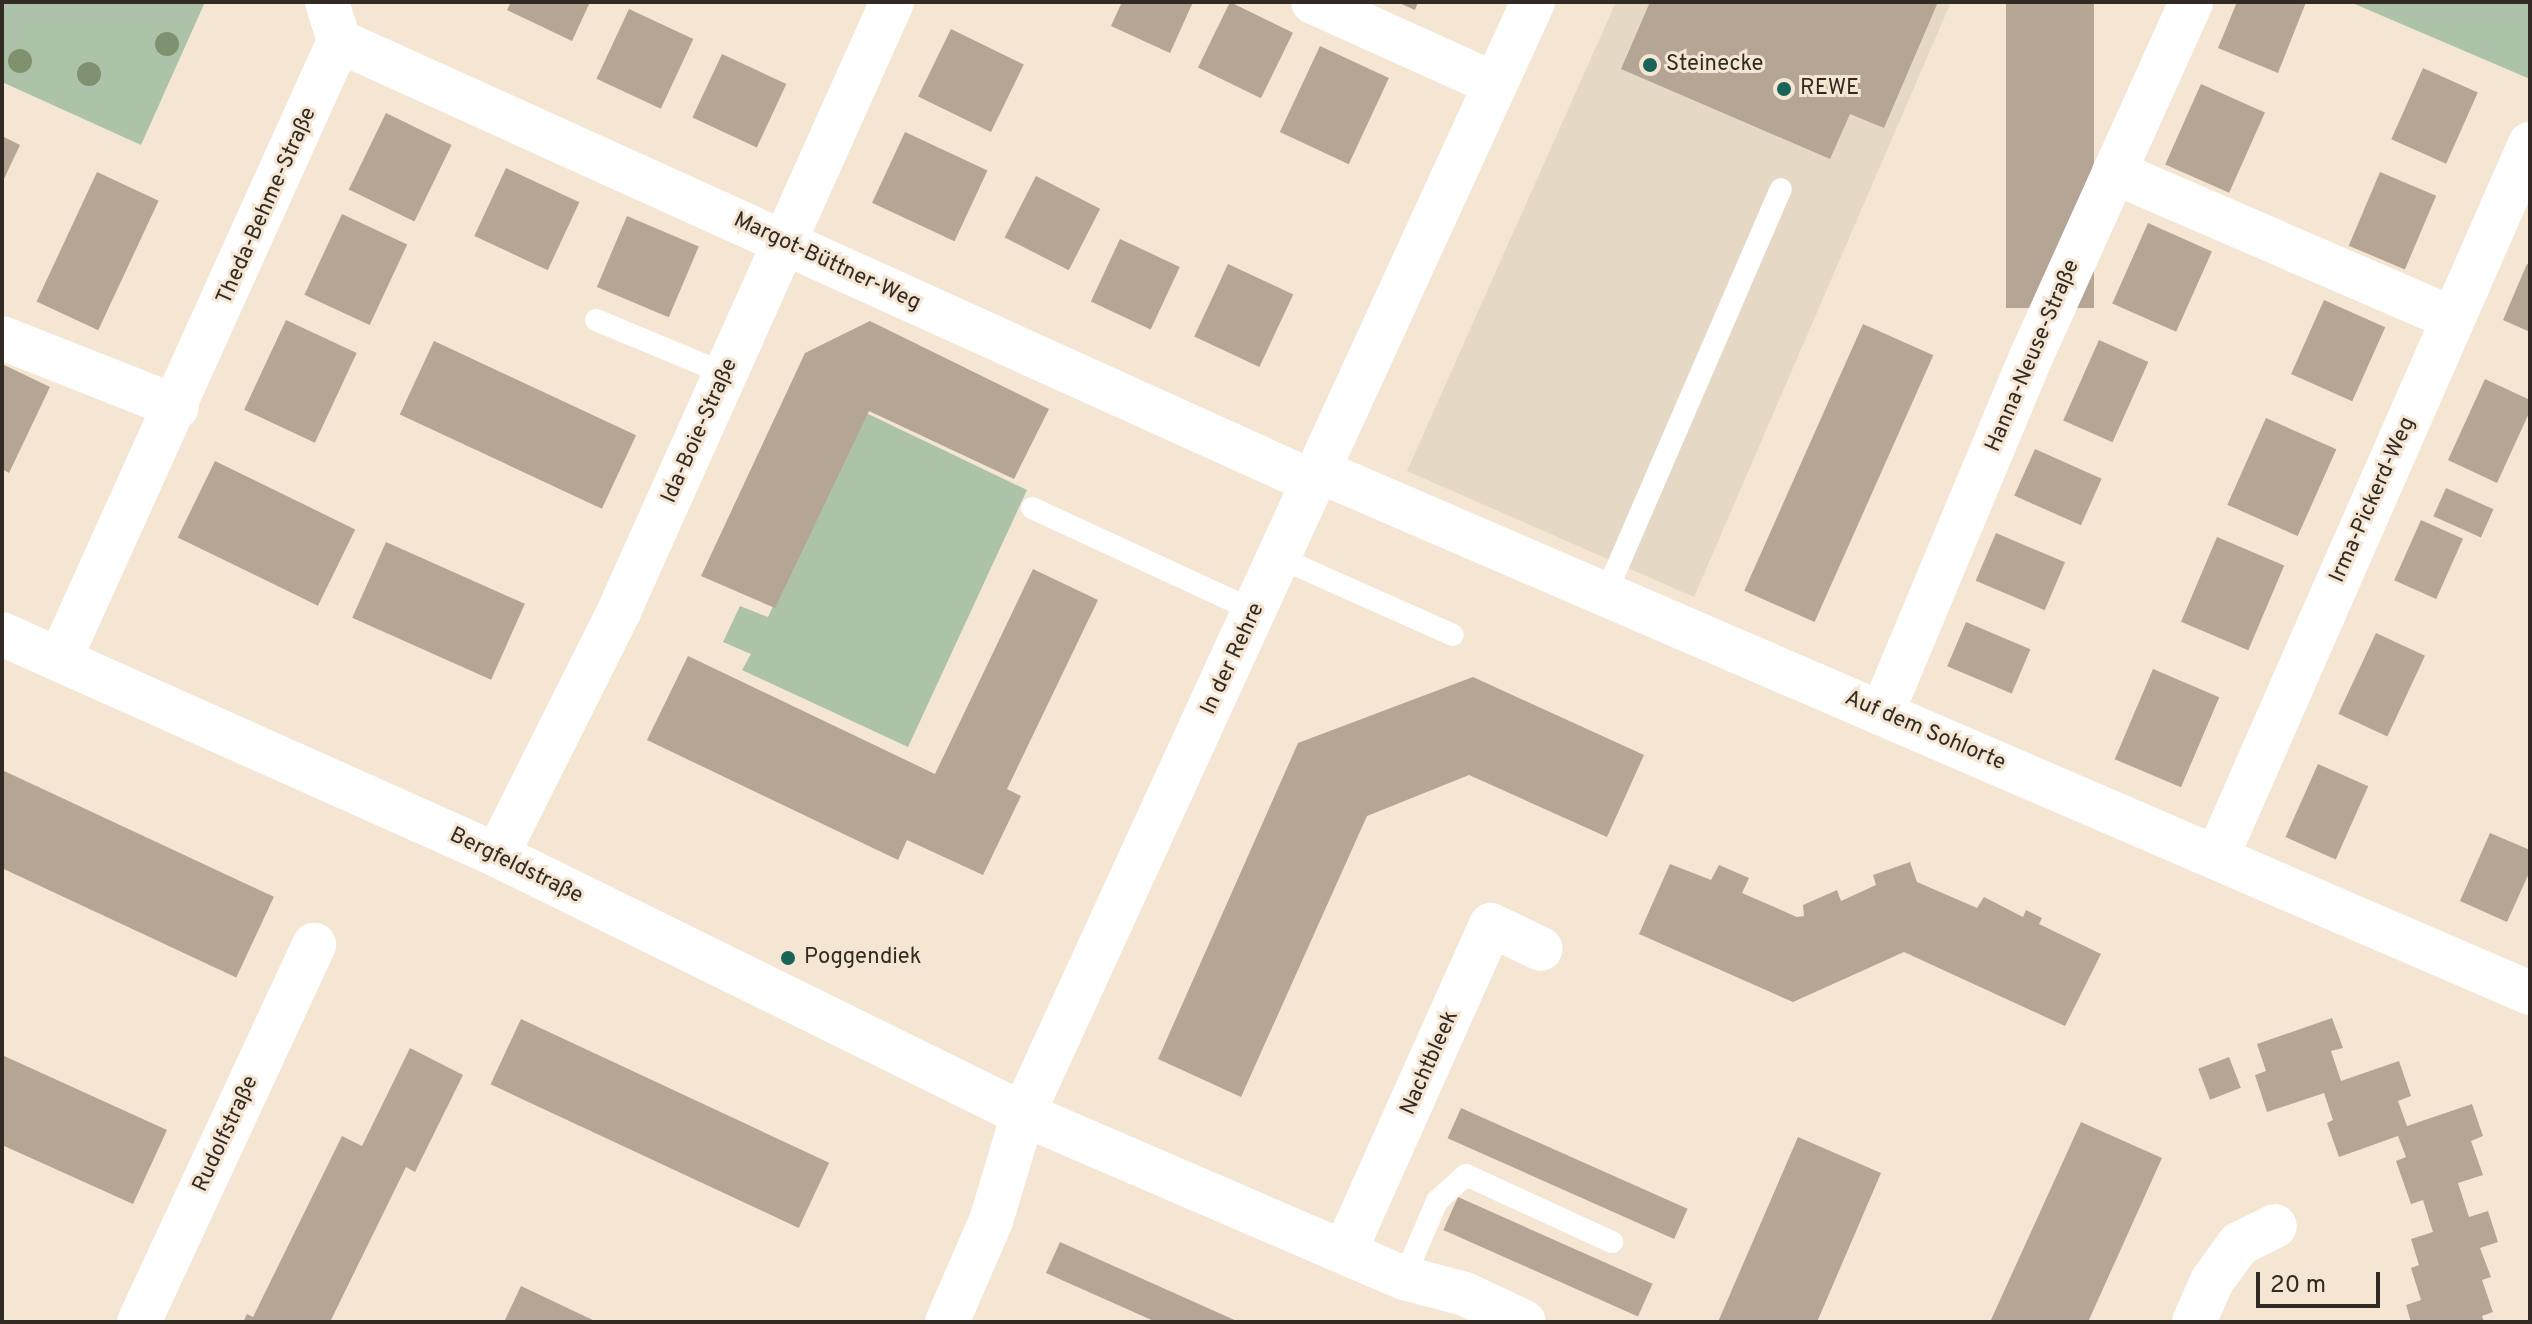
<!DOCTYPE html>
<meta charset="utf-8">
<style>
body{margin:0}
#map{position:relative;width:2532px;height:1324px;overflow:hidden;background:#f5e5d3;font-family:Overpass,sans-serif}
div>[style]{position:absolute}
.commercial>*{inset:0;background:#e5d8c5}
.green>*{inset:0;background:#acc3aa}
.building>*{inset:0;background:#b5a595;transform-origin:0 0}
.lane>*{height:22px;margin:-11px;padding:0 11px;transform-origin:11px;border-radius:11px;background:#fff}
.street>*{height:44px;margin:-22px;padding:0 22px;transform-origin:22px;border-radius:22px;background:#fff}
.secondary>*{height:44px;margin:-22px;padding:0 22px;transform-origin:22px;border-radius:22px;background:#fff}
.trees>*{width:24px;height:24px;margin:-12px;border-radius:50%;background:#80916f}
.dots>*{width:22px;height:22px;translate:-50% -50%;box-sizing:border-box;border:4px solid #f5e5d3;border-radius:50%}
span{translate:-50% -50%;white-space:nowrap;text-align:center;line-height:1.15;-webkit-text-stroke:6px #f5e5d3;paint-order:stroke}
.poi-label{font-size:22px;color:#312b24}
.left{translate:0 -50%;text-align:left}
.street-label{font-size:22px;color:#312b24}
.frame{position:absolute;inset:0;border:4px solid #312b24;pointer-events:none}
.scale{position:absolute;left:2256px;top:1272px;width:124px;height:36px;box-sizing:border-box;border:4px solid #312b24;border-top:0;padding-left:10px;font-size:24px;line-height:28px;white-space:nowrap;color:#312b24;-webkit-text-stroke:6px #f5e5d3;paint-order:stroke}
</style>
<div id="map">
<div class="commercial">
<div style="clip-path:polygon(1616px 2px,1951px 2px,1694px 597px,1407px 471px)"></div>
</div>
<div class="green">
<div style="clip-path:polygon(2px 2px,205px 2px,141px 145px,2px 82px)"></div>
<div style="clip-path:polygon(2350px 2px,2530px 2px,2530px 79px)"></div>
<div style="clip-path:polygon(864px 412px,1027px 490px,908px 747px,742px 670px,751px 654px,723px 642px,740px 606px,768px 617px)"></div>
</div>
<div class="building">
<div style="clip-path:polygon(511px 2px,590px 2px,572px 41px,507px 10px)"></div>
<div style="clip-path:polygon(1122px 2px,1193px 2px,1170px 53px,1111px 26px)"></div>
<div style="left:1230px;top:2px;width:70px;height:73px;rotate:26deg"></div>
<div style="clip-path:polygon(1397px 2px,1418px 2px,1415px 10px)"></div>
<div style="clip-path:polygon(1650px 2px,1938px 2px,1884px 128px,1850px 114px,1830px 159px,1621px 69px)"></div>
<div style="left:2006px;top:2px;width:88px;height:306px"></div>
<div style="clip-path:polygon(2237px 2px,2306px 2px,2278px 73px,2218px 48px)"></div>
<div style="left:629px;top:9px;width:71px;height:77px;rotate:25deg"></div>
<div style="left:951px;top:29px;width:81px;height:75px;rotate:26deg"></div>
<div style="left:1320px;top:46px;width:76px;height:95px;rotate:25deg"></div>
<div style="left:722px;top:54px;width:71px;height:70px;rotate:25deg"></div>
<div style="left:2423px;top:68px;width:60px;height:78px;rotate:24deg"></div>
<div style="left:2201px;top:84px;width:70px;height:88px;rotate:24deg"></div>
<div style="left:386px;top:113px;width:73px;height:85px;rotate:26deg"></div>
<div style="left:905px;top:132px;width:91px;height:78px;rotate:25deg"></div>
<div style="clip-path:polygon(2px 136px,20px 145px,2px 183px)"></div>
<div style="left:506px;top:168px;width:81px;height:75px;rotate:25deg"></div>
<div style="left:97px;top:172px;width:68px;height:143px;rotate:25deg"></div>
<div style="left:2380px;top:172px;width:61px;height:80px;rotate:23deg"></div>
<div style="left:1036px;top:176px;width:72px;height:69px;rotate:27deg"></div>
<div style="left:342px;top:214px;width:72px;height:89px;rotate:25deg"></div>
<div style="left:627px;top:216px;width:78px;height:77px;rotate:23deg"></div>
<div style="left:2148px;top:223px;width:70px;height:88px;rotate:24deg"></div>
<div style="left:1120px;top:239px;width:66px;height:69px;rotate:25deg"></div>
<div style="left:1228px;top:264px;width:72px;height:80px;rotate:25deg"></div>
<div style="clip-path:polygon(2527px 264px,2530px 265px,2530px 332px,2503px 320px)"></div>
<div style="left:2324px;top:300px;width:67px;height:81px;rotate:24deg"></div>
<div style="left:286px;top:320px;width:78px;height:99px;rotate:25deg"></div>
<div style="clip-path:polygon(870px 321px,1049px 409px,1014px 479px,869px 411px,775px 608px,701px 576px,805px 353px)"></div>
<div style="left:1863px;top:324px;width:77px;height:292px;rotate:24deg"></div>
<div style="left:2099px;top:340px;width:54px;height:88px;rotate:24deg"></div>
<div style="left:434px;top:341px;width:223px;height:81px;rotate:25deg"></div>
<div style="clip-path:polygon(2px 364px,50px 387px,9px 473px,2px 469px)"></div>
<div style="clip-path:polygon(2485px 379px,2530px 400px,2530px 411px,2497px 483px,2448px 460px)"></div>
<div style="left:2266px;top:418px;width:77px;height:95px;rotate:24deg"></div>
<div style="left:2035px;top:449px;width:73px;height:51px;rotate:24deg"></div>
<div style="left:215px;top:461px;width:156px;height:85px;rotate:26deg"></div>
<div style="left:2446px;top:488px;width:52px;height:31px;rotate:24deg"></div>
<div style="left:2421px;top:520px;width:46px;height:66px;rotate:24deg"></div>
<div style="left:1996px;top:533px;width:75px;height:52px;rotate:23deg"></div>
<div style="left:2217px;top:537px;width:73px;height:92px;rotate:23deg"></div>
<div style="left:386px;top:542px;width:152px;height:83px;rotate:24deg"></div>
<div style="clip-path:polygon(1033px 569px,1098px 600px,1007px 789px,1021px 796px,983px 875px,907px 840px,898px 860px,647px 740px,688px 656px,935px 774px)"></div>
<div style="left:1966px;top:622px;width:70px;height:48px;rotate:23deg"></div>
<div style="left:2376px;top:633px;width:54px;height:89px;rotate:25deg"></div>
<div style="left:2153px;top:669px;width:72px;height:98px;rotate:23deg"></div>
<div style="clip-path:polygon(1473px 677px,1644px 755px,1607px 837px,1469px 775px,1367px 816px,1241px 1097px,1158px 1059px,1298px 743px)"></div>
<div style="left:2318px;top:764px;width:55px;height:80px;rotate:24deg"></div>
<div style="left:2px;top:770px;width:300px;height:89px;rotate:25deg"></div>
<div style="clip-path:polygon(2490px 833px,2530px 850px,2530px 871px,2507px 922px,2460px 901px)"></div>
<div style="clip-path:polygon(1910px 862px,1917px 882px,1977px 908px,1984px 897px,2023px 917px,2026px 910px,2042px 918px,2039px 924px,2101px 954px,2065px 1026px,1904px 952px,1793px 1002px,1639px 934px,1670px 864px,1711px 880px,1719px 865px,1749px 878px,1742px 893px,1797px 917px,1804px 916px,1803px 905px,1837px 890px,1841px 901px,1876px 885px,1873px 875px)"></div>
<div style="clip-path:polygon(2332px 1018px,2343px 1048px,2331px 1051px,2341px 1081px,2399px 1061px,2411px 1096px,2398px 1101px,2407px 1126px,2472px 1104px,2483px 1136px,2471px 1141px,2483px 1175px,2458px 1183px,2469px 1217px,2488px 1211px,2498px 1242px,2480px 1248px,2491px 1277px,2482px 1280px,2493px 1312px,2482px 1316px,2484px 1322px,2411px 1322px,2406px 1305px,2421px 1300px,2411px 1268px,2419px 1265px,2411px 1239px,2433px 1232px,2423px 1200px,2411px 1204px,2396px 1161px,2406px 1157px,2398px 1136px,2339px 1157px,2327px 1123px,2333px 1120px,2324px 1093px,2267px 1112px,2255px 1075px,2266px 1071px,2257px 1044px)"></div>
<div style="left:521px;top:1019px;width:340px;height:72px;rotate:25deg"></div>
<div style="clip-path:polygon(410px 1048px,463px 1075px,415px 1172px,406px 1167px,330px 1322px,243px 1322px,247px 1314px,253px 1317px,342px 1136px,362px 1146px)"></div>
<div style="clip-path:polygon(2px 1055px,167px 1130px,133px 1204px,2px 1145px)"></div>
<div style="left:2229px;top:1057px;width:33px;height:33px;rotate:69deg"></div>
<div style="left:1461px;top:1108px;width:248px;height:33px;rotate:24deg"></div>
<div style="clip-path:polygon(2081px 1122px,2162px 1158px,2088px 1322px,1990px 1322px)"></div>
<div style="clip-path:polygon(1798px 1137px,1881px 1173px,1817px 1322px,1718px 1322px)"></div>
<div style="left:1458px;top:1197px;width:213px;height:36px;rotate:24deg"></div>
<div style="clip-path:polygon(1060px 1242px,1239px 1322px,1156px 1322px,1046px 1273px)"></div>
<div style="clip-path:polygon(521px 1286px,597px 1322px,504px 1322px)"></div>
</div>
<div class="lane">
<div style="left:596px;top:320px;width:141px;rotate:22.6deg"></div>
<div style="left:1032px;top:508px;width:246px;rotate:24.8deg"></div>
<div style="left:1280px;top:558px;width:189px;rotate:24deg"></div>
<div style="left:1606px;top:593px;width:440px;rotate:-66.6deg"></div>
<div style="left:1404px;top:1278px;width:84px;rotate:-66.8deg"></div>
<div style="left:1437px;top:1201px;width:39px;rotate:-42deg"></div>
<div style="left:1466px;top:1175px;width:161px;rotate:24.7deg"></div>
</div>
<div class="street">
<div style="left:1313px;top:2px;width:200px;rotate:24.3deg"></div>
<div style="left:339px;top:41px;width:1071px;rotate:24.36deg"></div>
<div style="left:2114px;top:172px;width:368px;rotate:23.4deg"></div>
<div style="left:2px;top:338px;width:188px;rotate:21.5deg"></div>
<div style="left:1319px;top:471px;width:1319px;rotate:23.32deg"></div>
<div style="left:60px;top:659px;width:678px;rotate:-65.7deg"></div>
<div style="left:339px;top:41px;width:41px;rotate:-107.1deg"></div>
<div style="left:1882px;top:713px;width:386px;rotate:-67.3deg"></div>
<div style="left:2031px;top:357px;width:389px;rotate:-65.7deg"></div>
<div style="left:497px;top:855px;width:273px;rotate:-63.4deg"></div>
<div style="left:619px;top:611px;width:667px;rotate:-65.85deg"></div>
<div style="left:2217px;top:857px;width:779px;rotate:-66.3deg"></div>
<div style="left:1345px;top:1251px;width:357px;rotate:-65.9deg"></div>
<div style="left:1491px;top:925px;width:55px;rotate:25.6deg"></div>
<div style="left:139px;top:1322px;width:416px;rotate:-65.1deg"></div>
<div style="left:947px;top:1322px;width:110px;rotate:-66.5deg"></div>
<div style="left:991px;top:1221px;width:112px;rotate:-73.3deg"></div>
<div style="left:1023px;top:1114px;width:415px;rotate:23.3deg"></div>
<div style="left:1404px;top:1278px;width:63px;rotate:14.7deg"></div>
<div style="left:1465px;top:1294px;width:65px;rotate:25.4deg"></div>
<div style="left:2194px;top:1322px;width:45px;rotate:-66.3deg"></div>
<div style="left:2212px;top:1281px;width:46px;rotate:-53.9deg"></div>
<div style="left:2239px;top:1244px;width:40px;rotate:-26.6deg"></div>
</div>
<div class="secondary">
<div style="left:2px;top:634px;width:542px;rotate:24.06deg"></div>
<div style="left:497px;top:855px;width:586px;rotate:26.22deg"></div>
<div style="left:1023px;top:1114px;width:1223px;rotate:-65.36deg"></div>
</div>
<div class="trees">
<div style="left:167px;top:44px"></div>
<div style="left:20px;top:61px"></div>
<div style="left:89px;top:74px"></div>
</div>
<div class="dots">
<div style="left:1650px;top:65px;background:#1a6359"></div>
<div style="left:1784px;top:89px;background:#1a6359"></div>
<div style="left:788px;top:958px;background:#1a6359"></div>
</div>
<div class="poi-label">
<span class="left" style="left:1666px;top:65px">Steinecke</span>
<span class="left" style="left:1800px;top:89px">REWE</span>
<span class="left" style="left:804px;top:958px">Poggendiek</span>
</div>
<div class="street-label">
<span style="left:267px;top:206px;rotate:-66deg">Theda-Behme-Straße</span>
<span style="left:827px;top:262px;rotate:25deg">Margot-Büttner-Weg</span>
<span style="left:2033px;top:356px;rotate:-67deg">Hanna-Neuse-Straße</span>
<span style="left:700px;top:431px;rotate:-66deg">Ida-Boie-Straße</span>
<span style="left:2373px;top:500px;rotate:-66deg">Irma-Pickerd-Weg</span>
<span style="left:1233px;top:659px;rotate:-65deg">In der Rehre</span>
<span style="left:1925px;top:731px;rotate:23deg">Auf dem Sohlorte</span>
<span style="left:516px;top:866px;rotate:26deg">Bergfeldstraße</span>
<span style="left:1430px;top:1063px;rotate:-66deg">Nachtbleek</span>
<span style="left:226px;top:1134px;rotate:-65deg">Rudolfstraße</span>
</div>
<div class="frame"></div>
<div class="scale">20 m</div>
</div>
